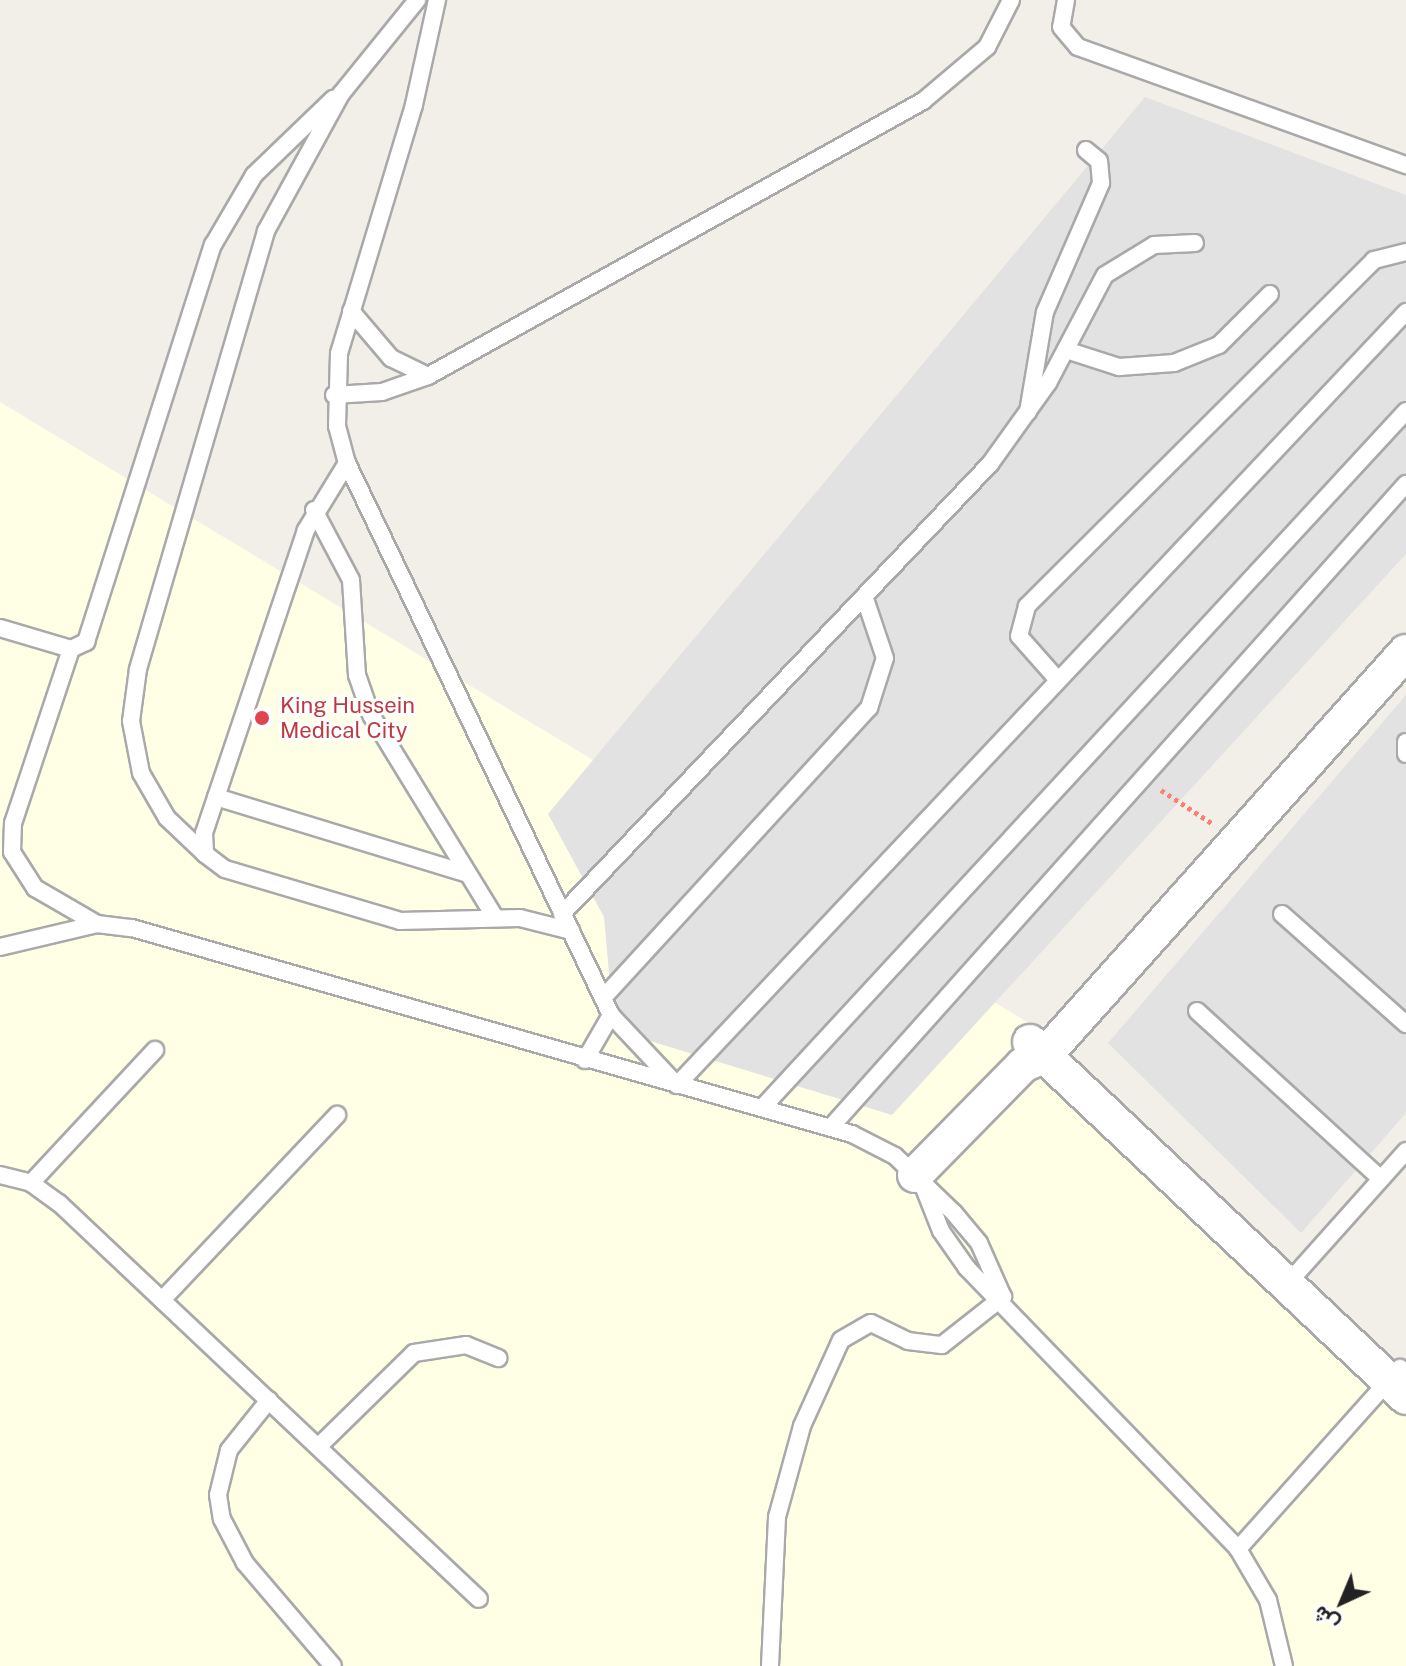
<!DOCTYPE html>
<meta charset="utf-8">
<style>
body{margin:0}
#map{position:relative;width:1406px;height:1666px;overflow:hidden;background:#f2efe9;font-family:"Public Sans",Vazirmatn,sans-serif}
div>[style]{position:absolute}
.education>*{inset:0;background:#ffffe5}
.parking>*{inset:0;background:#e2e2e2}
.path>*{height:5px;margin-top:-2.5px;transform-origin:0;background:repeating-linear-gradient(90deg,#fa8072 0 4px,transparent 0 8px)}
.roads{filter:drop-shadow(2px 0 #a9a9a9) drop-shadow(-2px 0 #a9a9a9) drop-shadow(0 2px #a9a9a9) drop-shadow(0 -2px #a9a9a9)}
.service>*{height:16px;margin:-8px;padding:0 8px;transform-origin:8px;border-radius:8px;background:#fff}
.minor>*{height:34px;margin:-17px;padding:0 17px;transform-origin:17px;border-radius:17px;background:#fff}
.dots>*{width:22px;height:22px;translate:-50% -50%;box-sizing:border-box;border:4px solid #fff;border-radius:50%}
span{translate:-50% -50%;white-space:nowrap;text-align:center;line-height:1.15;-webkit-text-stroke:6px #fff;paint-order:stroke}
.health-label{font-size:22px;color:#be3a42}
.left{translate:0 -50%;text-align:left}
.north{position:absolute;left:1302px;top:1562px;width:80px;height:80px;-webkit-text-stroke:6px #fff;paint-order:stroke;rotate:224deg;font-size:22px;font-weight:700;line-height:32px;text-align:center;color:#222}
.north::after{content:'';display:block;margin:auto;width:28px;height:36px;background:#222;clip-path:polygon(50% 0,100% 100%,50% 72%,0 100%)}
</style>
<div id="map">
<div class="education">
<div style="clip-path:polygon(0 402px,1047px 1034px,1406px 1371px,1406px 1666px,0 1666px)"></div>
</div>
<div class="parking">
<div style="clip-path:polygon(1145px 97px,1406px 195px,1406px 554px,892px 1115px,614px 1030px,604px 917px,548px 814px)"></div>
<div style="clip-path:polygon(1406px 695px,1406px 1113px,1301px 1233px,1108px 1043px)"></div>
</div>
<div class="path">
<div style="left:1161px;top:790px;width:62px;rotate:33.2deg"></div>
</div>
<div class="roads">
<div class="service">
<div style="left:437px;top:0;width:107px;rotate:102.4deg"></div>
<div style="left:414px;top:105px;width:260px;rotate:106.8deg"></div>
<div style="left:339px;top:354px;width:72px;rotate:91.6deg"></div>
<div style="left:337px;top:426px;width:38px;rotate:75deg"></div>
<div style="left:347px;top:463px;width:612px;rotate:64.44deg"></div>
<div style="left:611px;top:1015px;width:96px;rotate:46.7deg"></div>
<div style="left:677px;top:1085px;width:1063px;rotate:-46.68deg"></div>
<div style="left:1066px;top:0;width:27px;rotate:100deg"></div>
<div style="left:1061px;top:27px;width:26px;rotate:50deg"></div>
<div style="left:1078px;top:47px;width:349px;rotate:19.8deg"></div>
<div style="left:351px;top:311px;width:62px;rotate:49.6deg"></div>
<div style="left:391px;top:358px;width:41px;rotate:25.9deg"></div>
<div style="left:1066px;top:350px;width:56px;rotate:17.8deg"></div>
<div style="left:1119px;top:367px;width:55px;rotate:-4.2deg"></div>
<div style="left:1174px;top:363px;width:48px;rotate:-21.8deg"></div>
<div style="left:1219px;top:345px;width:72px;rotate:-45deg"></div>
<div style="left:334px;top:395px;width:48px;rotate:-3.6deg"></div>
<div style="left:382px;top:392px;width:49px;rotate:-19.2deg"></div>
<div style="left:428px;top:376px;width:566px;rotate:-29.05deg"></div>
<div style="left:923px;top:101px;width:84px;rotate:-40.2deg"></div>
<div style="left:987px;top:47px;width:53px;rotate:-62.9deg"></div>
<div style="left:1028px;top:412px;width:101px;rotate:-80.4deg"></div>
<div style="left:1045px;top:312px;width:141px;rotate:-66.5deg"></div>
<div style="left:1101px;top:183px;width:22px;rotate:-95deg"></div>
<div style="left:1099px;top:161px;width:17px;rotate:-140deg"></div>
<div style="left:347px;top:463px;width:79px;rotate:121.5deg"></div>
<div style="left:306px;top:530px;width:320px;rotate:108.6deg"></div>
<div style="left:204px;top:833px;width:21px;rotate:87deg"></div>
<div style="left:205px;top:854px;width:25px;rotate:37deg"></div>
<div style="left:225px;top:869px;width:183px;rotate:16.5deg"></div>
<div style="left:400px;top:921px;width:120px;rotate:-1.4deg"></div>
<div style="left:520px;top:918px;width:53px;rotate:14.3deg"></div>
<div style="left:314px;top:510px;width:79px;rotate:62.1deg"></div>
<div style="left:351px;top:580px;width:95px;rotate:86.4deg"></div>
<div style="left:357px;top:675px;width:42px;rotate:70.7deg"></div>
<div style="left:371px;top:715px;width:236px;rotate:58.5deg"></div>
<div style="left:0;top:628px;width:74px;rotate:16.5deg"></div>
<div style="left:71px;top:649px;width:17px;rotate:-25deg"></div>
<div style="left:86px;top:642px;width:417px;rotate:-72.3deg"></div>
<div style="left:213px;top:245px;width:81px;rotate:-59.6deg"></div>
<div style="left:254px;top:175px;width:110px;rotate:-43.9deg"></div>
<div style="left:71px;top:649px;width:183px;rotate:108.4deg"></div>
<div style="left:13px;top:823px;width:29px;rotate:92deg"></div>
<div style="left:12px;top:852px;width:43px;rotate:57.4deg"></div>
<div style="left:35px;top:888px;width:72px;rotate:30.1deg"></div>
<div style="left:1057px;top:679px;width:57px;rotate:-131.5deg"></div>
<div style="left:1019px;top:636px;width:31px;rotate:-75deg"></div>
<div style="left:1027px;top:606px;width:490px;rotate:-44.9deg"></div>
<div style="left:1374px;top:260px;width:33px;rotate:-14deg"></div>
<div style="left:1406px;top:742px;width:12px;rotate:90deg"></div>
<div style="left:216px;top:797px;width:264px;rotate:17deg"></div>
<div style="left:205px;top:854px;width:52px;rotate:-136.5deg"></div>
<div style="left:167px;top:818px;width:52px;rotate:-120deg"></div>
<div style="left:141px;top:773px;width:53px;rotate:-100.9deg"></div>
<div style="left:131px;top:721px;width:52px;rotate:-82.3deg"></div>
<div style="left:138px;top:669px;width:456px;rotate:-73.7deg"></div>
<div style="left:266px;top:231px;width:156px;rotate:-61.3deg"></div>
<div style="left:341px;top:94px;width:121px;rotate:-51deg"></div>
<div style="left:562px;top:914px;width:621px;rotate:-46.44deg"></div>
<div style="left:990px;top:464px;width:100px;rotate:-54.4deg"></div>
<div style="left:1048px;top:383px;width:122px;rotate:-62.2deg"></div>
<div style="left:1105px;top:275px;width:57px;rotate:-31.5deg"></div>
<div style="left:1154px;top:245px;width:41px;rotate:-2.8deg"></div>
<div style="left:1282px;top:914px;width:166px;rotate:41.6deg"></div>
<div style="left:0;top:947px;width:100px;rotate:-13.3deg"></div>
<div style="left:97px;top:924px;width:35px;rotate:7deg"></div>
<div style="left:132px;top:928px;width:749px;rotate:15.97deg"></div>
<div style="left:852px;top:1134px;width:48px;rotate:27.1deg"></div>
<div style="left:895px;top:1156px;width:82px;rotate:44deg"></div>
<div style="left:954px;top:1213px;width:39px;rotate:50deg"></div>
<div style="left:979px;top:1243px;width:59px;rotate:66deg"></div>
<div style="left:603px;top:998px;width:394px;rotate:-47.5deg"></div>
<div style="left:869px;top:708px;width:52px;rotate:-72.3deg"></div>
<div style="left:885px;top:658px;width:65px;rotate:-108.7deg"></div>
<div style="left:1197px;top:1011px;width:249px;rotate:42.4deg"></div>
<div style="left:585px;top:1060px;width:52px;rotate:-60deg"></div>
<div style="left:762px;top:1108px;width:949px;rotate:-47.26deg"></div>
<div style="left:831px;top:1127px;width:863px;rotate:-48.2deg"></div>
<div style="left:0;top:1175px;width:32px;rotate:14deg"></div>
<div style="left:31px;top:1183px;width:34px;rotate:36deg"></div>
<div style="left:59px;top:1203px;width:577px;rotate:43.32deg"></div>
<div style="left:31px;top:1183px;width:182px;rotate:-47deg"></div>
<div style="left:924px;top:1188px;width:46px;rotate:68.4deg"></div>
<div style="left:941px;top:1231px;width:45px;rotate:54.9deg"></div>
<div style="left:967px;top:1268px;width:390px;rotate:46deg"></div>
<div style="left:1238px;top:1549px;width:59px;rotate:59.5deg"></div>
<div style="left:1268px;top:1600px;width:68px;rotate:76.4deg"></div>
<div style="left:1288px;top:1283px;width:177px;rotate:-48.2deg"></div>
<div style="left:162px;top:1300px;width:255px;rotate:-46.6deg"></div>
<div style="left:269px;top:1400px;width:64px;rotate:128.7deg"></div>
<div style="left:229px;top:1450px;width:46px;rotate:103.7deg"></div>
<div style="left:218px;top:1495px;width:24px;rotate:81deg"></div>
<div style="left:222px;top:1519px;width:50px;rotate:62.4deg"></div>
<div style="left:245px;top:1563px;width:135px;rotate:49.5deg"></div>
<div style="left:318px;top:1447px;width:134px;rotate:-44.4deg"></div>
<div style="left:414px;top:1353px;width:53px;rotate:-8.7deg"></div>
<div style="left:466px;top:1345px;width:35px;rotate:22deg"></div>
<div style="left:1238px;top:1549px;width:243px;rotate:-48.2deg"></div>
<div style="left:770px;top:1666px;width:149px;rotate:-87.3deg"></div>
<div style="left:777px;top:1517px;width:94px;rotate:-74.6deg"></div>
<div style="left:802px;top:1426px;width:94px;rotate:-65.6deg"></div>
<div style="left:841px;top:1340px;width:34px;rotate:-30deg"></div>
<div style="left:871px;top:1323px;width:41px;rotate:25.9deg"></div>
<div style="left:908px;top:1341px;width:34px;rotate:7deg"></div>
<div style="left:942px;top:1345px;width:78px;rotate:-38.2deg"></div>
</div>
<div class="minor">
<div style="left:1030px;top:1042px;width:517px;rotate:43.35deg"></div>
<div style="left:915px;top:1175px;width:154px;rotate:-45.5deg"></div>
<div style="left:1023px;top:1065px;width:24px;rotate:-24deg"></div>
<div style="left:1045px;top:1055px;width:541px;rotate:-48.15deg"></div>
</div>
</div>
<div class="dots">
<div style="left:262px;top:718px;background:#e0444e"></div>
</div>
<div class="health-label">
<span class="left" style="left:280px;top:718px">King Hussein<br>Medical City</span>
</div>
<div class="north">ش</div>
</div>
